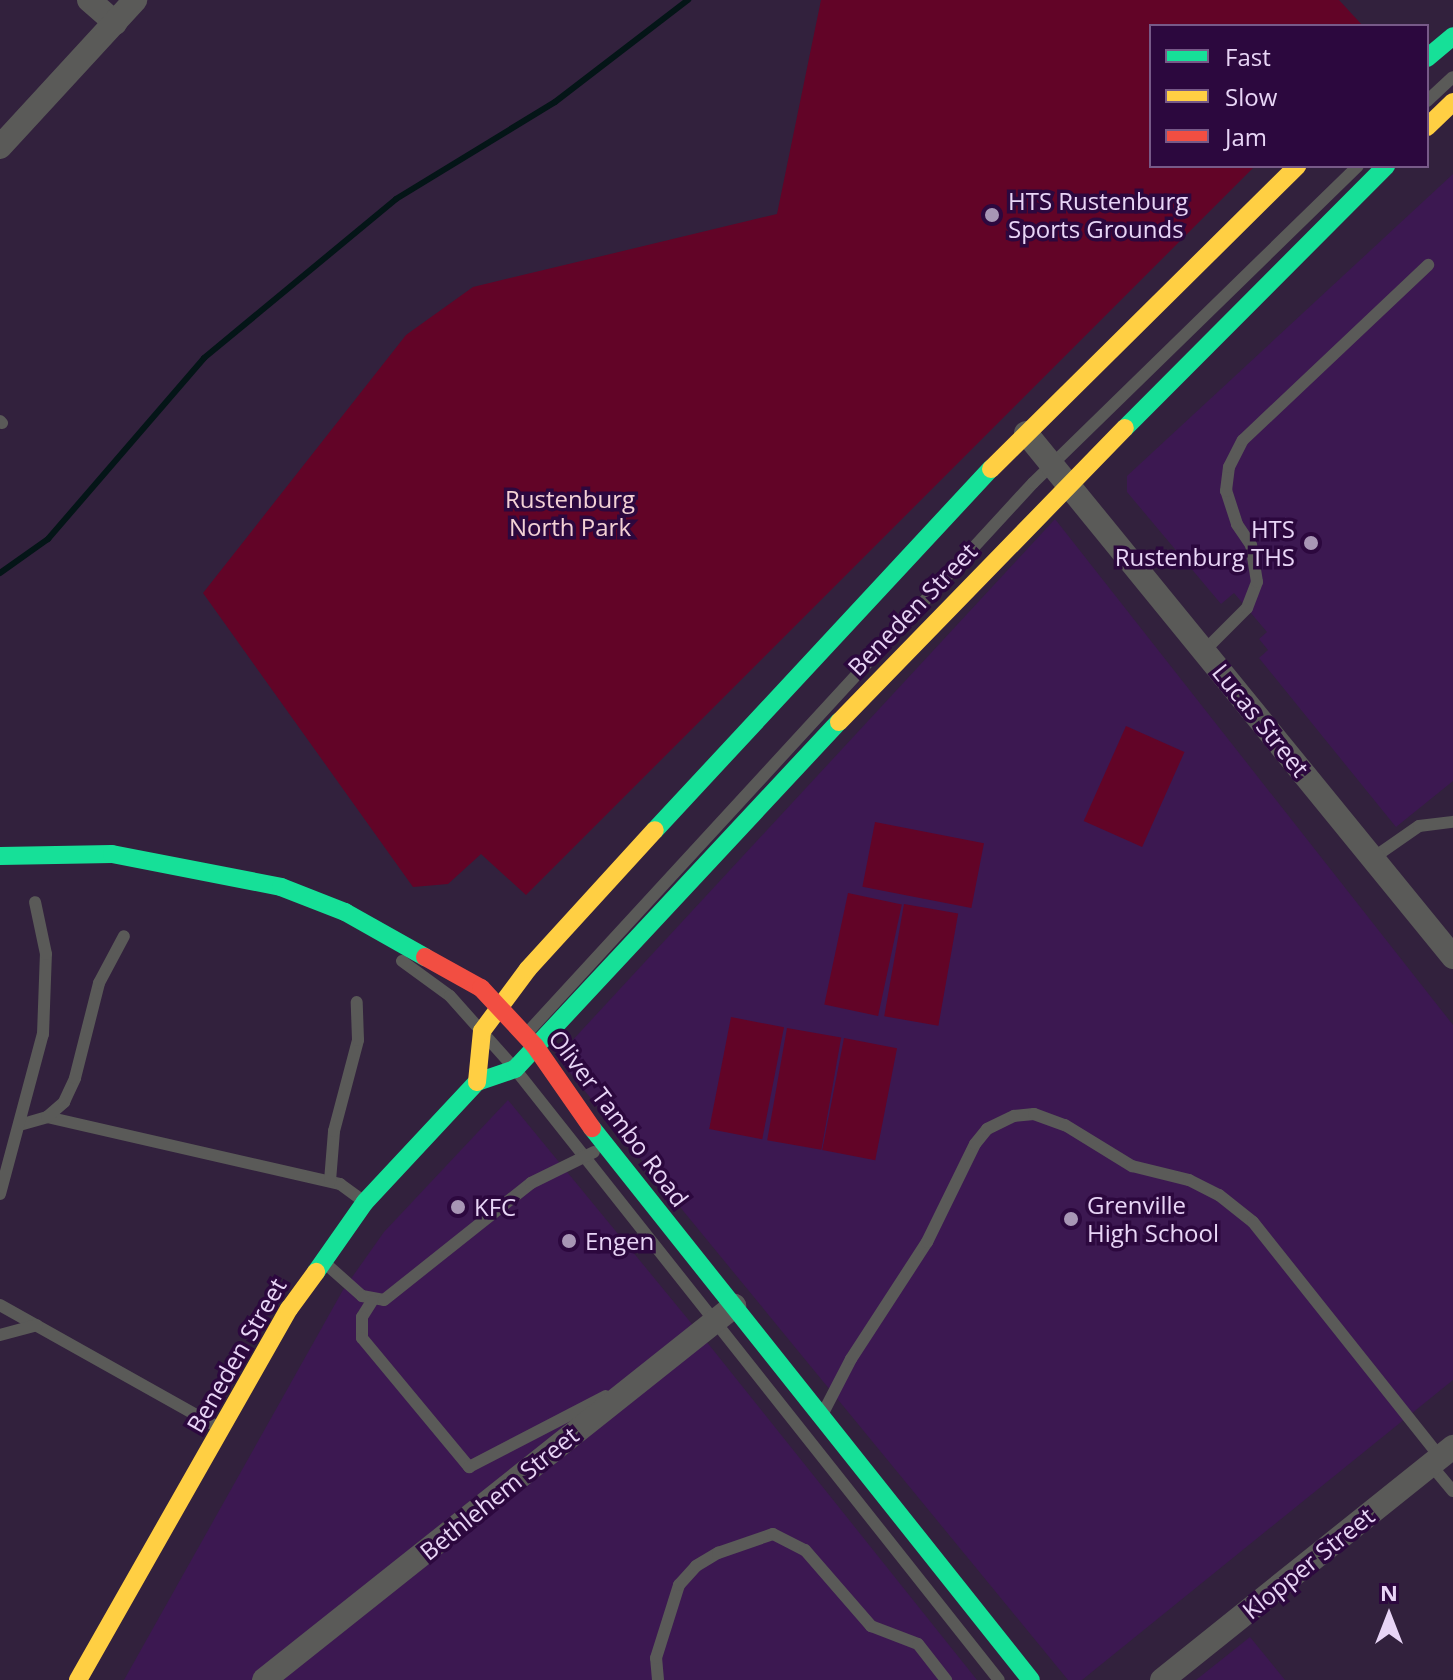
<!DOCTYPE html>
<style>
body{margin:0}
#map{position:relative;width:1453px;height:1680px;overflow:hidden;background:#32213d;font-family:"Open Sans",sans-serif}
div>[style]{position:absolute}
.built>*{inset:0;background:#3c1851}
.green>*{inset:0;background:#620427;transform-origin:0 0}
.stream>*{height:6px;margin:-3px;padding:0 3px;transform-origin:3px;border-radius:3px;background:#041517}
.lane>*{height:12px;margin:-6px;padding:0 6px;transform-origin:6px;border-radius:6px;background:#5a5a58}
.street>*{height:24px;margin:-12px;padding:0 12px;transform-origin:12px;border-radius:12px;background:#5a5a58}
.fast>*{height:18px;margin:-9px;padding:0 9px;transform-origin:9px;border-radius:9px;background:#16e098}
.slow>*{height:18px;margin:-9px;padding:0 9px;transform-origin:9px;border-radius:9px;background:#ffcf43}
.jam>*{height:18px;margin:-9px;padding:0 9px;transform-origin:9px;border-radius:9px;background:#f24e42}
.dots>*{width:22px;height:22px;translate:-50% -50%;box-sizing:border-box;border:4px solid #2c083e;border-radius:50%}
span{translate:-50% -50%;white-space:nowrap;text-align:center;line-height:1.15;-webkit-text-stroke:7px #2c083e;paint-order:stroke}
.poi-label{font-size:24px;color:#e8d5f6}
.left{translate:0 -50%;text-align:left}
.right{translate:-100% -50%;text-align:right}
.park-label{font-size:24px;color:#f3d1d5}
.street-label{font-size:24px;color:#e8d5f6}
.legend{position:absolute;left:1149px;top:24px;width:280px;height:144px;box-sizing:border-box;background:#2c083e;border:2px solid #775a88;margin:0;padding:10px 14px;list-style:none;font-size:24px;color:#e8d5f6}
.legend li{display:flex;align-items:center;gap:16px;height:40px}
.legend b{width:40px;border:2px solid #775a88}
.north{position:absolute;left:1349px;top:1576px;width:80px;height:80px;-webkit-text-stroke:6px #2c083e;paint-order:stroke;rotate:0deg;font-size:22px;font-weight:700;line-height:32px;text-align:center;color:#e8d5f6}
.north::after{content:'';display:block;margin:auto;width:28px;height:36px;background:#e8d5f6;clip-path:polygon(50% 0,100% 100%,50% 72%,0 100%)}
</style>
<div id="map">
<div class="built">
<div style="clip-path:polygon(1453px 174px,1453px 781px,1396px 827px,1259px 658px,1268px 650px,1259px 639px,1267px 632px,1234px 593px,1221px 604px,1127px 492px,1127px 476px)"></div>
<div style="clip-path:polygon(1055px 519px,1453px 1025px,1453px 1380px,1082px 1680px,1068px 1680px,557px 1057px)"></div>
<div style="clip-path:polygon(508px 1100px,710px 1346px,977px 1680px,124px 1680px,343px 1290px,384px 1232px)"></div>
<div style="clip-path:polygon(1250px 1637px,1285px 1680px,1196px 1680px)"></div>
</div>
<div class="green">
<div style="clip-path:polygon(821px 0,1339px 0,1363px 26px,1151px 26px,1151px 166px,1255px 166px,526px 895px,481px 854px,448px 884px,413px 887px,203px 593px,406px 335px,473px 287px,777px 214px)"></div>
<div style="left:1126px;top:726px;width:64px;height:104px;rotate:24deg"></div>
<div style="left:875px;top:822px;width:111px;height:66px;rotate:11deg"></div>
<div style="left:848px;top:893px;width:55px;height:114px;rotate:12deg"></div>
<div style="left:904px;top:904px;width:55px;height:114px;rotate:10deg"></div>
<div style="left:731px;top:1017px;width:54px;height:114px;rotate:11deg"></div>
<div style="left:787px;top:1028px;width:55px;height:114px;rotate:10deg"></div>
<div style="left:844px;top:1038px;width:54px;height:114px;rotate:11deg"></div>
</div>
<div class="stream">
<div style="left:0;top:573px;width:59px;rotate:-35.3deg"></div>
<div style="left:48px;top:539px;width:239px;rotate:-49.2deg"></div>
<div style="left:204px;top:358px;width:249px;rotate:-39.6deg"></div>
<div style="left:396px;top:199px;width:186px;rotate:-31.4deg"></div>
<div style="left:555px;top:102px;width:168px;rotate:-37.5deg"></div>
</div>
<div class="lane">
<div style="left:1427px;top:101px;width:35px;rotate:-43deg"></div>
<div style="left:0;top:421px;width:3px;rotate:45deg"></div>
<div style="left:1205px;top:650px;width:59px;rotate:-45deg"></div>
<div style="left:1247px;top:608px;width:28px;rotate:-69deg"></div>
<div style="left:1257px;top:582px;width:37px;rotate:-99deg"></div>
<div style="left:1251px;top:545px;width:25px;rotate:-124deg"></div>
<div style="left:1237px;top:524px;width:35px;rotate:-108deg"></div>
<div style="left:1226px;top:491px;width:24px;rotate:-83deg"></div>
<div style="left:1229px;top:467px;width:30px;rotate:-63deg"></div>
<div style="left:1243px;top:440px;width:255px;rotate:-43.4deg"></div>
<div style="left:1373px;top:858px;width:56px;rotate:-34.8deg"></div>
<div style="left:1419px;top:826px;width:34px;rotate:-7deg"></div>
<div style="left:402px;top:961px;width:59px;rotate:36.1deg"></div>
<div style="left:450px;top:996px;width:98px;rotate:48.3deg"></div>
<div style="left:515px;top:1069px;width:779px;rotate:51.62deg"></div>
<div style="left:527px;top:1033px;width:747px;rotate:-47.39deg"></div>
<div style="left:1033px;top:483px;width:454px;rotate:-44.3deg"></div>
<div style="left:47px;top:1117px;width:301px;rotate:12.9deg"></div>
<div style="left:340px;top:1184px;width:29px;rotate:36deg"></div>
<div style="left:23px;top:1124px;width:25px;rotate:-16deg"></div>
<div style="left:47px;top:1117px;width:23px;rotate:-41deg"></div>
<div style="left:64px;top:1102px;width:26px;rotate:-65deg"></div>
<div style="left:75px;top:1078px;width:98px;rotate:-75.8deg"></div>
<div style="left:99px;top:983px;width:53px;rotate:-62deg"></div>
<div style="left:330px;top:1181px;width:50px;rotate:-85.4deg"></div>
<div style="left:334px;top:1131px;width:94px;rotate:-75.2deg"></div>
<div style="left:358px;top:1040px;width:38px;rotate:-92deg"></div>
<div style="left:0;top:1194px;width:166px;rotate:-75deg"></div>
<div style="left:43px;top:1034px;width:80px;rotate:-87.9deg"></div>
<div style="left:46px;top:954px;width:53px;rotate:-101.9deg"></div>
<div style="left:326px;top:1264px;width:48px;rotate:41.6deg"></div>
<div style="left:362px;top:1296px;width:22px;rotate:10deg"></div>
<div style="left:384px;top:1300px;width:188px;rotate:-38.5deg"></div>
<div style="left:531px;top:1183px;width:70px;rotate:-26.2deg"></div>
<div style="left:372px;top:1301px;width:19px;rotate:122deg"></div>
<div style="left:362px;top:1317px;width:21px;rotate:90deg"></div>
<div style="left:362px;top:1338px;width:168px;rotate:50.3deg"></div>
<div style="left:469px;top:1467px;width:154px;rotate:-27.4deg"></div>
<div style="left:0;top:1305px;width:249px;rotate:29.3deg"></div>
<div style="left:0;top:1335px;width:38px;rotate:-15deg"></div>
<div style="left:822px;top:1415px;width:63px;rotate:-62.6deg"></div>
<div style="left:851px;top:1359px;width:140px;rotate:-57deg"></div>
<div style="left:927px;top:1242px;width:109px;rotate:-63.9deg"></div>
<div style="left:975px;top:1144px;width:19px;rotate:-51deg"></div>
<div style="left:987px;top:1129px;width:30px;rotate:-26deg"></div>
<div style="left:1014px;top:1116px;width:20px;rotate:-6deg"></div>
<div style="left:1034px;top:1114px;width:33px;rotate:20deg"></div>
<div style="left:1065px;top:1125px;width:79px;rotate:31.5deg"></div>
<div style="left:1132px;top:1166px;width:59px;rotate:13.8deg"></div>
<div style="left:1189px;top:1180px;width:34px;rotate:27deg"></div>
<div style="left:1219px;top:1195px;width:43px;rotate:38.5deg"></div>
<div style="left:1253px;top:1222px;width:300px;rotate:51.5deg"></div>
<div style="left:1431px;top:1465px;width:34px;rotate:50deg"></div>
<div style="left:658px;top:1680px;width:22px;rotate:-95deg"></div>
<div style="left:656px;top:1658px;width:77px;rotate:-72.5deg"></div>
<div style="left:679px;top:1585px;width:25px;rotate:-48deg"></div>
<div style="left:696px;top:1566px;width:26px;rotate:-31deg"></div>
<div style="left:718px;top:1553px;width:58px;rotate:-19.1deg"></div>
<div style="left:773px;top:1534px;width:36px;rotate:27deg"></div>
<div style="left:805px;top:1550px;width:101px;rotate:49deg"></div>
<div style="left:871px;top:1626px;width:50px;rotate:21deg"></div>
<div style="left:918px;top:1644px;width:46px;rotate:52.1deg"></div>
</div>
<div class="street">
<div style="left:89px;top:0;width:35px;rotate:41deg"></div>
<div style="left:0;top:147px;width:200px;rotate:-47.4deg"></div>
<div style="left:1026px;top:433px;width:676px;rotate:50.82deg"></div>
<div style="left:264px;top:1680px;width:601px;rotate:-38.51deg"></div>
<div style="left:1162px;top:1680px;width:373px;rotate:-38.7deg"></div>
</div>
<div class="fast">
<div style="left:1427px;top:58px;width:34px;rotate:-40deg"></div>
<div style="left:1125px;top:428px;width:370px;rotate:-45.1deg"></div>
<div style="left:655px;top:830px;width:493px;rotate:-47.1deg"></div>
<div style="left:0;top:856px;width:112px;rotate:-1deg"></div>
<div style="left:112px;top:854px;width:172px;rotate:11deg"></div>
<div style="left:281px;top:887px;width:69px;rotate:21.3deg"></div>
<div style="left:345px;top:912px;width:92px;rotate:29.4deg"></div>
<div style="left:592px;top:1128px;width:705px;rotate:51.51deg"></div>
<div style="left:316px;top:1272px;width:85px;rotate:-55deg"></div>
<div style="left:365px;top:1202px;width:164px;rotate:-47deg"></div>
<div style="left:477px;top:1082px;width:40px;rotate:-18.9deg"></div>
<div style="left:515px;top:1069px;width:475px;rotate:-47deg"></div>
</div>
<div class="slow">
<div style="left:1427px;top:127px;width:36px;rotate:-44deg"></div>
<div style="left:991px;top:469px;width:431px;rotate:-44.7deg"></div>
<div style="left:839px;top:722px;width:410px;rotate:-45.8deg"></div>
<div style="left:477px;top:1082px;width:51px;rotate:-84.4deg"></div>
<div style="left:482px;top:1031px;width:77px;rotate:-53.4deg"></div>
<div style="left:528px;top:969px;width:188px;rotate:-47.6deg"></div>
<div style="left:78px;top:1680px;width:427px;rotate:-60.4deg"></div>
<div style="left:289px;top:1309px;width:46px;rotate:-53.9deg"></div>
</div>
<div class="jam">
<div style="left:425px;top:957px;width:64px;rotate:29deg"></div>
<div style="left:481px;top:988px;width:79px;rotate:47deg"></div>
<div style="left:535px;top:1046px;width:100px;rotate:55.2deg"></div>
</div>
<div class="dots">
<div style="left:992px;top:215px;background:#a896b5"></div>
<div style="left:1311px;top:543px;background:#a896b5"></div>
<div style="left:458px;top:1207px;background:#a896b5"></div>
<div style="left:1071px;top:1219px;background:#a896b5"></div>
<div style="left:569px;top:1241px;background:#a896b5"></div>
</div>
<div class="poi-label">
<span class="left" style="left:1008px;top:215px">HTS Rustenburg<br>Sports Grounds</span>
<span class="right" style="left:1295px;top:543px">HTS<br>Rustenburg THS</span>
<span class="left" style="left:1087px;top:1219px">Grenville<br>High School</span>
<span class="left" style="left:474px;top:1207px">KFC</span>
<span class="left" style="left:585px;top:1241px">Engen</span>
</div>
<div class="park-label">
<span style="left:570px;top:513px">Rustenburg<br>North Park</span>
</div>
<div class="street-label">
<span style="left:912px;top:609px;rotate:-46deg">Beneden Street</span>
<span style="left:1261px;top:720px;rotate:51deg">Lucas Street</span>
<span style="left:619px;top:1118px;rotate:53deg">Oliver Tambo Road</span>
<span style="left:236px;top:1355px;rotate:-60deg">Beneden Street</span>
<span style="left:499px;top:1493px;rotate:-39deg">Bethlehem Street</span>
<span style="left:1308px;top:1563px;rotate:-39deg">Klopper Street</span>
</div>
<ul class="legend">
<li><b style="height:10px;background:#16e098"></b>Fast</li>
<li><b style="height:10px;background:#ffcf43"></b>Slow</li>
<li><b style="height:10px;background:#f24e42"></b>Jam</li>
</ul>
<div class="north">N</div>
</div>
